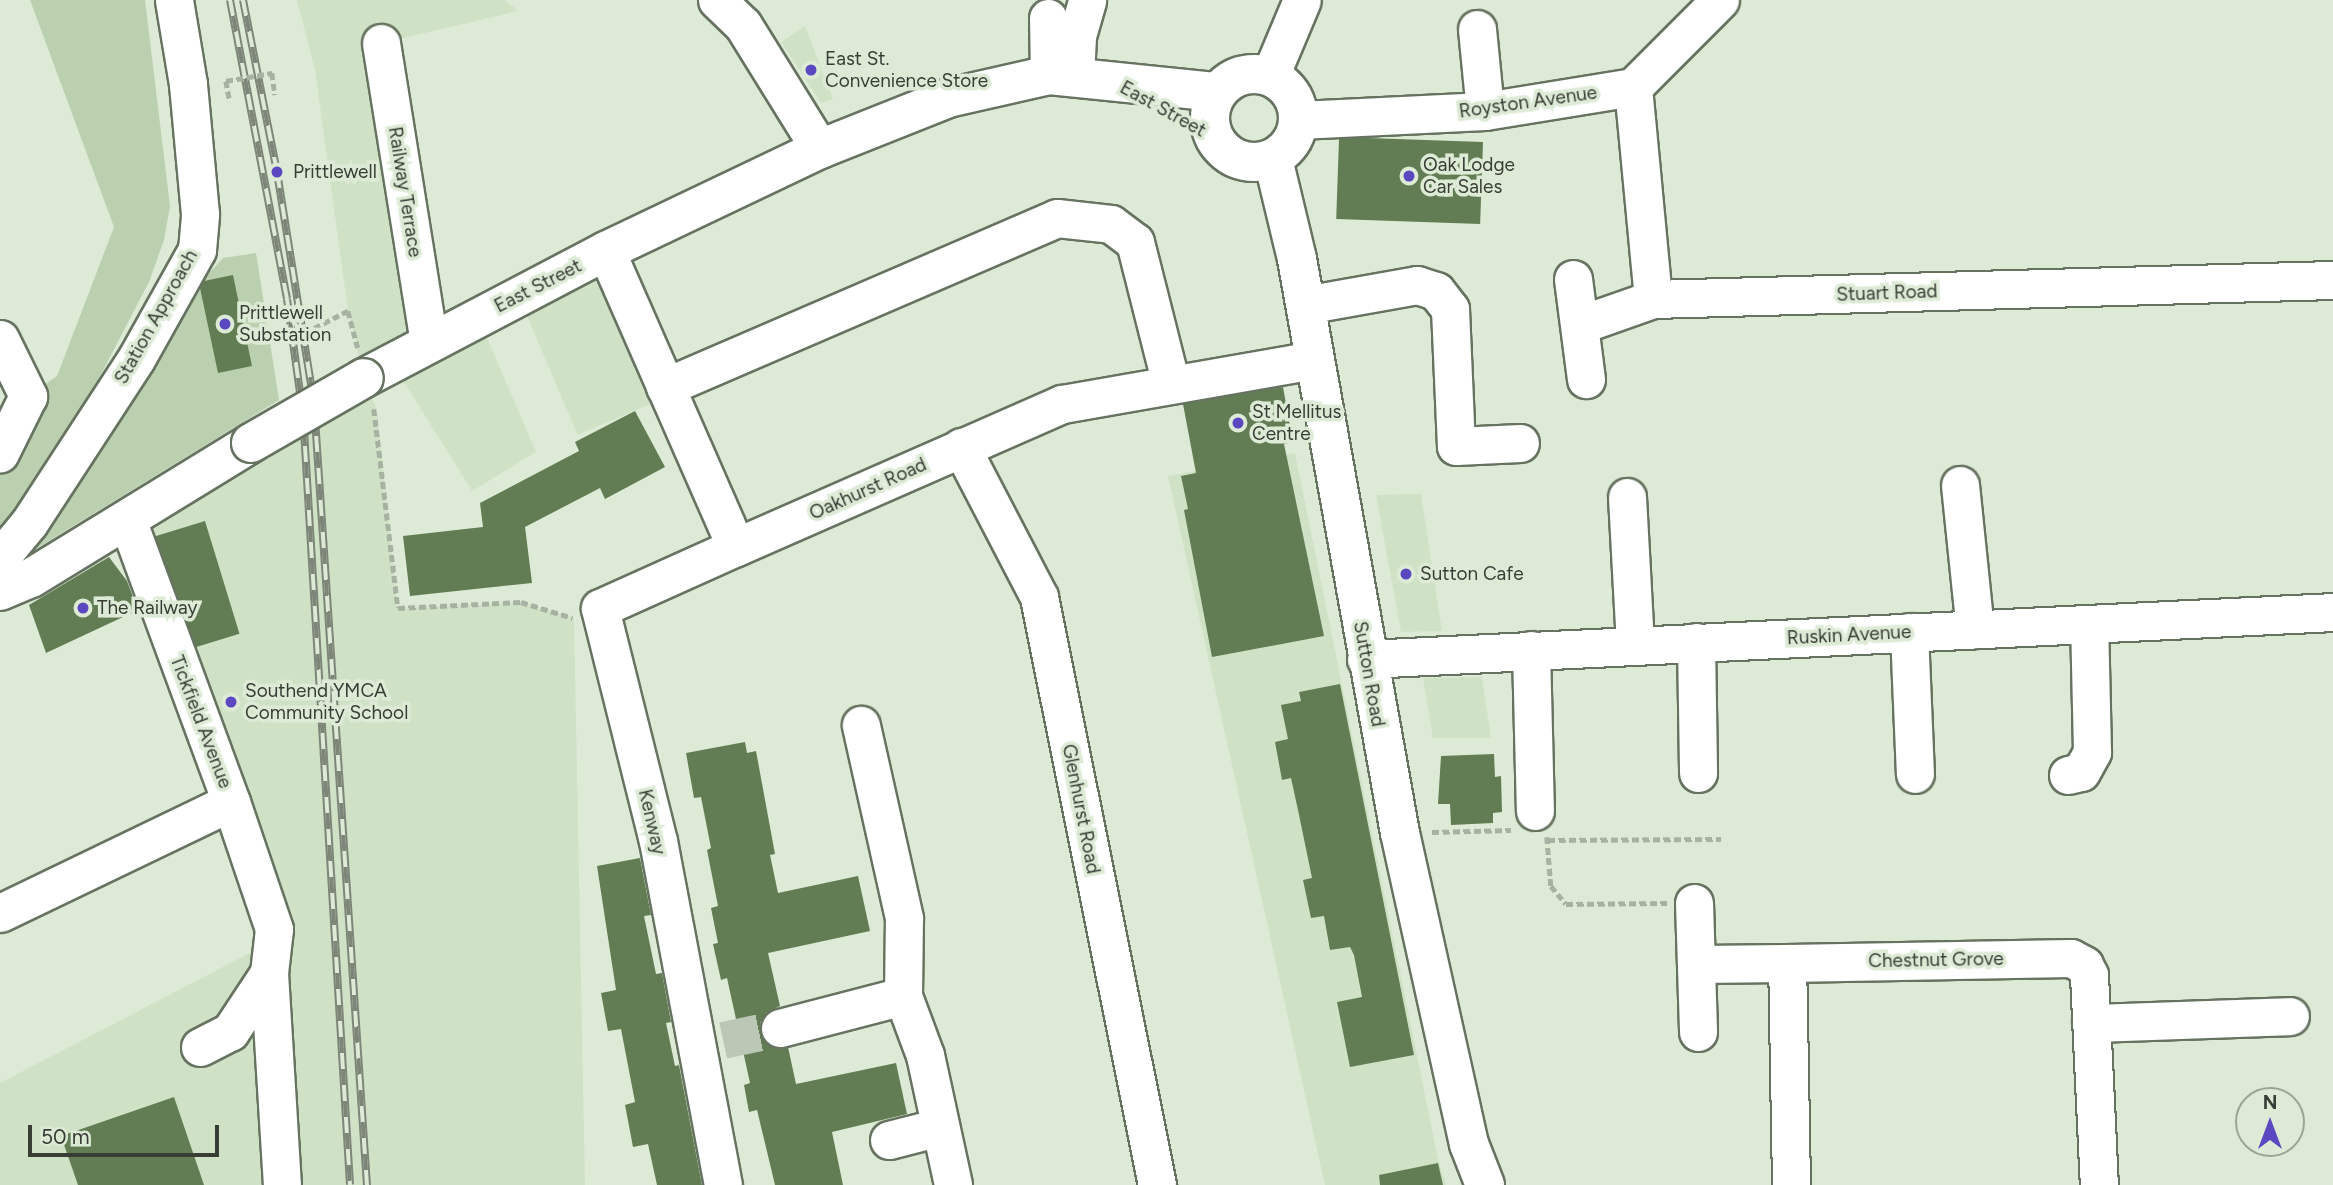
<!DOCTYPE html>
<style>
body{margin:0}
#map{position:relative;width:2333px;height:1185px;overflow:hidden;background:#ddebd6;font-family:Figtree,sans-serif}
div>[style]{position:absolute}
.built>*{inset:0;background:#cfe2c6;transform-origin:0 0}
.green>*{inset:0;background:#bad0af}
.building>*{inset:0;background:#627d53;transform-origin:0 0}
.minor-tunnel>*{height:37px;margin-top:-18.5px;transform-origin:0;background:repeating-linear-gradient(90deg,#bcc8b6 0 37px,transparent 0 55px)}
.path>*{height:4.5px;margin-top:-2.25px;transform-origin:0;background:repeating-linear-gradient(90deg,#a7b2a2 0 7px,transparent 0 10.5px)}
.roads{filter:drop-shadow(2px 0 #667360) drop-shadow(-2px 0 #667360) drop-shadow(0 2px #667360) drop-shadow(0 -2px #667360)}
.minor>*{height:37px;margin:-18.5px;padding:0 18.5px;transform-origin:18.5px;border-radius:18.5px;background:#fff}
.major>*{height:38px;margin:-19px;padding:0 19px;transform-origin:19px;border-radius:19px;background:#fff}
.major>.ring{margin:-19px;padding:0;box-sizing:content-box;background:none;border:38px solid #fff;border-radius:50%}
.rail>*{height:8px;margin-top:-4px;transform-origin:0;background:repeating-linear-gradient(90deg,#ddebd6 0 16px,#7e8679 0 32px);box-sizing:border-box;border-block:2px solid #7e8679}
.path-bridge>*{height:4.5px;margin-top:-2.25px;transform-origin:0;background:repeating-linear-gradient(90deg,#a7b2a2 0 7px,transparent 0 10.5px)}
.bridges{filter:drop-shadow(2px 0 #667360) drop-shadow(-2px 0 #667360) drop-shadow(0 2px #667360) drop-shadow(0 -2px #667360)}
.major-bridge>*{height:38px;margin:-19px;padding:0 19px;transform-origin:19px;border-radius:19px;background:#fff}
.dots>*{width:19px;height:19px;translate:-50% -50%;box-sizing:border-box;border:4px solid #ddebd6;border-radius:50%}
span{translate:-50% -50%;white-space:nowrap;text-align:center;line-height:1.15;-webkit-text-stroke:7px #ddebd6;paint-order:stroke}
.poi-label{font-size:19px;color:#383d35}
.left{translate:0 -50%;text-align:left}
.street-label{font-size:19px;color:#383d35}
.north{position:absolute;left:2235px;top:1087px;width:70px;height:70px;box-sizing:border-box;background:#ddebd6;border:2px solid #9ba596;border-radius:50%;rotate:0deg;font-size:19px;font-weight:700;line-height:28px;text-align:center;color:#383d35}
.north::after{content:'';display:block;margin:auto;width:24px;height:32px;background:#5b48c0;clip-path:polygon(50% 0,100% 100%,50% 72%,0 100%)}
.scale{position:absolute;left:28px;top:1125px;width:191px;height:32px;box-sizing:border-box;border:4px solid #383d35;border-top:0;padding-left:9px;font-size:21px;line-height:24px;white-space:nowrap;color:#383d35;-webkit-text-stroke:5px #ddebd6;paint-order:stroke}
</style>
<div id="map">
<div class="built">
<div style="clip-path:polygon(297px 0,505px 0,518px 11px,382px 43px,429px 341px,478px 317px,536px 452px,472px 491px,392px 363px,364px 378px,377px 411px,398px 608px,521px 602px,574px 618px,585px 1185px,288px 1185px,275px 936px,127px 520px,364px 377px,348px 311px,315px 70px)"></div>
<div style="clip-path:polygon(805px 26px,833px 99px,821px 103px,781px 42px)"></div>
<div style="left:606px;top:251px;width:158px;height:98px;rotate:67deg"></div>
<div style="clip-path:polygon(1295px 453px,1438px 1159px,1446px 1185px,1325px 1185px,1168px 476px)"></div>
<div style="clip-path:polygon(1421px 494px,1442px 631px,1401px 632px,1376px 495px)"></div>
<div style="clip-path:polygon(1482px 677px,1491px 738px,1433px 738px,1423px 678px)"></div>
<div style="clip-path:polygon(273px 941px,287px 1185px,0 1185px,0 1083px)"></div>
</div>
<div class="green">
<div style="clip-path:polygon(30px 0,145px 0,170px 206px,164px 240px,149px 282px,72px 430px,7px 527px,0 527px,0 453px,28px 396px,57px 376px,114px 227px)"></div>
<div style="clip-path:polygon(256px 253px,279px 400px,29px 553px,189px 295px,223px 258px)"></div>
</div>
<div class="building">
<div style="left:1483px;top:142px;width:82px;height:144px;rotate:92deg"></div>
<div style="clip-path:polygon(233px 275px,252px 366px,218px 373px,200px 288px,204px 281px)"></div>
<div style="clip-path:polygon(1283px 387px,1293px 442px,1284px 444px,1324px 636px,1212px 657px,1184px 510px,1188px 509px,1181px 476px,1196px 473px,1183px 404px)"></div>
<div style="clip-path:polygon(635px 411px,665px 467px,605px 499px,600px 488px,525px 527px,532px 583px,410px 596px,403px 536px,483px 527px,480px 503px,579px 451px,575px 442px)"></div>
<div style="left:205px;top:521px;width:118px;height:52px;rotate:73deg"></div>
<div style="clip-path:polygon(109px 557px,127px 581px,138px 610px,46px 653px,29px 605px)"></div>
<div style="clip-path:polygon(1340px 684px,1414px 1055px,1350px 1067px,1337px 1002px,1362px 997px,1354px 955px,1350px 947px,1330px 950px,1324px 916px,1311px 918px,1303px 880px,1312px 878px,1298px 810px,1291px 778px,1282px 780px,1275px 742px,1288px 739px,1281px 705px,1301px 701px,1299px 692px)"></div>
<div style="clip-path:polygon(745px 742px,747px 753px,756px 751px,775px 854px,770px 855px,778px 893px,858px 876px,870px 931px,768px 953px,780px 1006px,766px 1013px,760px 1023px,766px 1043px,788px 1047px,796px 1084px,896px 1063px,907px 1114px,832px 1132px,843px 1185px,775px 1185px,757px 1110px,749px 1112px,744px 1085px,750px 1083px,727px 978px,721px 980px,713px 944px,718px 943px,711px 908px,718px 906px,707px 850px,711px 848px,701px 797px,694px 798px,686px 753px)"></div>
<div style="clip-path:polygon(1494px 754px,1495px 777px,1501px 776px,1502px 812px,1493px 813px,1493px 823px,1451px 825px,1450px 804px,1438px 804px,1441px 756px)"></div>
<div style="clip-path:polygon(640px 858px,651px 915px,644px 916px,656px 974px,662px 973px,671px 1022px,666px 1023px,675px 1066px,679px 1065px,702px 1185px,657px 1185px,648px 1144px,633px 1147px,625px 1105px,635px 1102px,621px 1029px,608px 1031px,601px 993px,616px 990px,597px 866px)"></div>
<div style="clip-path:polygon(174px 1097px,204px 1185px,78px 1185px,61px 1136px)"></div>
<div style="clip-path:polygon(1438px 1163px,1443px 1185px,1380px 1185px,1379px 1175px)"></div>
</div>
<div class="minor-tunnel">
<div style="left:723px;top:1040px;width:58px;rotate:-11.9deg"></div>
</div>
<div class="path">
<div style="left:272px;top:73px;width:22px;rotate:82deg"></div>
<div style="left:226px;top:81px;width:21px;rotate:79deg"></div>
<div style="left:314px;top:328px;width:38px;rotate:-27deg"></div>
<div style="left:348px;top:311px;width:38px;rotate:75deg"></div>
<div style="left:374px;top:409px;width:200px;rotate:83.1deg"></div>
<div style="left:398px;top:608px;width:123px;rotate:-2.8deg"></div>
<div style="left:521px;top:602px;width:54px;rotate:17.1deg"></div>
<div style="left:1432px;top:832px;width:79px;rotate:-1.5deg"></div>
<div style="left:1547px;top:837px;width:49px;rotate:85.3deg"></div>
<div style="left:1551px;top:886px;width:23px;rotate:50deg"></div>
<div style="left:1566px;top:904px;width:101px;rotate:-0.6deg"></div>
<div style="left:1548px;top:840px;width:173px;rotate:-0.3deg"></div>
</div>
<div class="roads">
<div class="minor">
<div style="left:717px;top:0;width:36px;rotate:44deg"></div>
<div style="left:743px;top:25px;width:146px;rotate:58.2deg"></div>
<div style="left:1048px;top:18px;width:57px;rotate:89deg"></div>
<div style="left:1477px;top:29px;width:82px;rotate:84.4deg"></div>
<div style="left:381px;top:43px;width:303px;rotate:80.9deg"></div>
<div style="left:1075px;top:76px;width:40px;rotate:-87.1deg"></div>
<div style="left:1077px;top:36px;width:37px;rotate:-74deg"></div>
<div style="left:1270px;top:76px;width:82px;rotate:-67.2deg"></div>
<div style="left:1633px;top:87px;width:213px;rotate:84.6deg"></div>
<div style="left:1653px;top:299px;width:680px;rotate:-1.6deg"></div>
<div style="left:1299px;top:120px;width:186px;rotate:-2.8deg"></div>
<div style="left:1485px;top:111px;width:150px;rotate:-9.2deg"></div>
<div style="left:1633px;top:87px;width:123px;rotate:-45deg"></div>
<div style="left:606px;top:251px;width:323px;rotate:66.3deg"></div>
<div style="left:736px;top:547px;width:356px;rotate:-23.7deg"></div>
<div style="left:1062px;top:404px;width:256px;rotate:-9.9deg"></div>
<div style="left:1573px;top:279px;width:101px;rotate:82.6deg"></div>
<div style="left:1305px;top:305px;width:114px;rotate:-10.1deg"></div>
<div style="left:1417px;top:285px;width:20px;rotate:18deg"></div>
<div style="left:1436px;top:291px;width:23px;rotate:52deg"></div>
<div style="left:1450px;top:309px;width:137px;rotate:87.5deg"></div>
<div style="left:1456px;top:446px;width:64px;rotate:-2.7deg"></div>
<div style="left:1582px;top:324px;width:75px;rotate:-19.4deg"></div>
<div style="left:0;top:339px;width:64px;rotate:63.8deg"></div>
<div style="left:28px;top:396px;width:64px;rotate:116.2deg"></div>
<div style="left:665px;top:387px;width:427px;rotate:-23.3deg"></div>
<div style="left:1057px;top:218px;width:54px;rotate:6.3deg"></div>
<div style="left:1111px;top:224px;width:30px;rotate:37deg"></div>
<div style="left:1135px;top:242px;width:146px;rotate:75.8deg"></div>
<div style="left:961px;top:447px;width:169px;rotate:62.5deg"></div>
<div style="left:1039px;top:597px;width:600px;rotate:78.65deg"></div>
<div style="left:1960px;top:485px;width:145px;rotate:84.1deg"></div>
<div style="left:1627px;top:497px;width:148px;rotate:86.9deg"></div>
<div style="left:0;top:558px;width:45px;rotate:-50.4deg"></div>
<div style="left:29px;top:523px;width:196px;rotate:-56.9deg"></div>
<div style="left:136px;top:359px;width:125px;rotate:-60.8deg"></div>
<div style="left:197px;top:250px;width:36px;rotate:-85deg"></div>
<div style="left:200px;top:214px;width:131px;rotate:-95.3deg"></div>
<div style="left:188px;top:84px;width:85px;rotate:-99.5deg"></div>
<div style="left:1909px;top:632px;width:142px;rotate:87.6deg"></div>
<div style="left:1696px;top:642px;width:131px;rotate:89.1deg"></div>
<div style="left:1531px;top:650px;width:161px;rotate:88.6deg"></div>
<div style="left:1366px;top:659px;width:968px;rotate:-2.78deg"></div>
<div style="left:2068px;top:775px;width:13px;rotate:-13deg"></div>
<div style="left:2081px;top:772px;width:23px;rotate:-61deg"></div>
<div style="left:2092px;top:752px;width:128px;rotate:-91.3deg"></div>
<div style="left:231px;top:802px;width:134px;rotate:71.3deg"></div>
<div style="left:274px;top:929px;width:44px;rotate:96.5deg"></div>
<div style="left:269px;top:973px;width:212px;rotate:86.5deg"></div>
<div style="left:1694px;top:903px;width:129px;rotate:88.2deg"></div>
<div style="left:0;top:913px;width:256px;rotate:-25.7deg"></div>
<div style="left:231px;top:802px;width:301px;rotate:-110.2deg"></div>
<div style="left:1697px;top:964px;width:90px;rotate:-0.6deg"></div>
<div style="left:903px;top:996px;width:63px;rotate:69.6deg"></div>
<div style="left:925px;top:1055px;width:133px;rotate:77.8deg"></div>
<div style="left:2091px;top:1023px;width:199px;rotate:-2deg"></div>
<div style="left:780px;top:1028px;width:127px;rotate:-14.6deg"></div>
<div style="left:903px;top:996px;width:78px;rotate:-89.3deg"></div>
<div style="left:904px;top:918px;width:198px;rotate:-102.6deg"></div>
<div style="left:200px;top:1047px;width:34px;rotate:-27deg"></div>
<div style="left:230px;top:1032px;width:71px;rotate:-56.5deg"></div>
<div style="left:889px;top:1140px;width:53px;rotate:-14.3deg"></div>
<div style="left:723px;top:1185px;width:350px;rotate:-100.7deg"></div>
<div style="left:658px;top:841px;width:240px;rotate:-104deg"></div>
<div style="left:600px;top:608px;width:149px;rotate:-24.2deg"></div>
<div style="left:1791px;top:1185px;width:222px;rotate:-91deg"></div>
<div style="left:1787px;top:963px;width:284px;rotate:-1deg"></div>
<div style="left:2071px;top:958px;width:15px;rotate:28deg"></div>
<div style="left:2084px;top:965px;width:11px;rotate:63deg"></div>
<div style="left:2089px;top:975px;width:210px;rotate:87.3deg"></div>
</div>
<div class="major">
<div class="ring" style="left:1210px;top:74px;width:50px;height:50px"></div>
<div style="left:1273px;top:159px;width:103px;rotate:76.5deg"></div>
<div style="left:1297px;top:259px;width:583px;rotate:79.83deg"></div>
<div style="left:1400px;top:833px;width:319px;rotate:77.5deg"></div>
<div style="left:1469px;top:1144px;width:44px;rotate:68.7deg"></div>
<div style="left:364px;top:378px;width:273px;rotate:-27.7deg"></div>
<div style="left:606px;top:251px;width:237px;rotate:-25.5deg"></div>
<div style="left:820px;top:149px;width:138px;rotate:-21.7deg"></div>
<div style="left:948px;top:98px;width:104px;rotate:-12.8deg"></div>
<div style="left:1049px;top:75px;width:169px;rotate:5.8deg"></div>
<div style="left:0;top:591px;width:34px;rotate:-23deg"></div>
<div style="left:31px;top:578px;width:258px;rotate:-31.5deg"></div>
</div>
</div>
<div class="rail">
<div style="left:230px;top:0;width:304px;rotate:79.2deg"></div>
<div style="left:287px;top:299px;width:116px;rotate:82.1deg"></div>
<div style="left:303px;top:414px;width:772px;rotate:86.51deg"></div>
<div style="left:243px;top:0;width:175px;rotate:78.8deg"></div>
<div style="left:277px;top:172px;width:235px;rotate:80.9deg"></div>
<div style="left:314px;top:404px;width:783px;rotate:86.12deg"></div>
</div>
<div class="path-bridge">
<div style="left:226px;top:81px;width:47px;rotate:-9.9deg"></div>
</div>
<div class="bridges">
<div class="major-bridge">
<div style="left:251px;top:443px;width:130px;rotate:-29.9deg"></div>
</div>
</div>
<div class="dots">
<div style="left:811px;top:70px;background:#5b48c0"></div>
<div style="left:277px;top:172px;background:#5b48c0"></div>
<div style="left:1409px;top:176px;background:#5b48c0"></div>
<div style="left:225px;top:324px;background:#5b48c0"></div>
<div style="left:1238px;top:423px;background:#5b48c0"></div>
<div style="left:1406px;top:574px;background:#5b48c0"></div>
<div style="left:83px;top:608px;background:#5b48c0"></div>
<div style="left:231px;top:702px;background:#5b48c0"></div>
</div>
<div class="poi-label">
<span class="left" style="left:825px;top:70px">East St.<br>Convenience Store</span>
<span class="left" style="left:1423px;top:176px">Oak Lodge<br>Car Sales</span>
<span class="left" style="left:293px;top:172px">Prittlewell</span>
<span class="left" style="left:239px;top:324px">Prittlewell<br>Substation</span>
<span class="left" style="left:1252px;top:423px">St Mellitus<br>Centre</span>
<span class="left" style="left:1420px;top:574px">Sutton Cafe</span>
<span class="left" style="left:97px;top:608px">The Railway</span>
<span class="left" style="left:245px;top:702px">Southend YMCA<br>Community School</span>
</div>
<div class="street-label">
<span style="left:1528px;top:102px;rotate:-8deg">Royston Avenue</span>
<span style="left:1163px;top:109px;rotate:29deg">East Street</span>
<span style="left:405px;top:192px;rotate:81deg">Railway Terrace</span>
<span style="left:538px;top:286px;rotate:-27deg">East Street</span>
<span style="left:1887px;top:293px;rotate:-2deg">Stuart Road</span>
<span style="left:156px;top:317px;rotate:-61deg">Station Approach</span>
<span style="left:868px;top:489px;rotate:-24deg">Oakhurst Road</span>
<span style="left:1849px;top:635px;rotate:-3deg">Ruskin Avenue</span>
<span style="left:1369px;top:674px;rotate:80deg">Sutton Road</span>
<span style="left:201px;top:722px;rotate:69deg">Tickfield Avenue</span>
<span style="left:1081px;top:809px;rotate:79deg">Glenhurst Road</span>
<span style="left:652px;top:822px;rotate:77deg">Kenway</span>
<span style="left:1936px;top:960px;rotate:-1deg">Chestnut Grove</span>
</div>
<div class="north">N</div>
<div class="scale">50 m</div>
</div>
